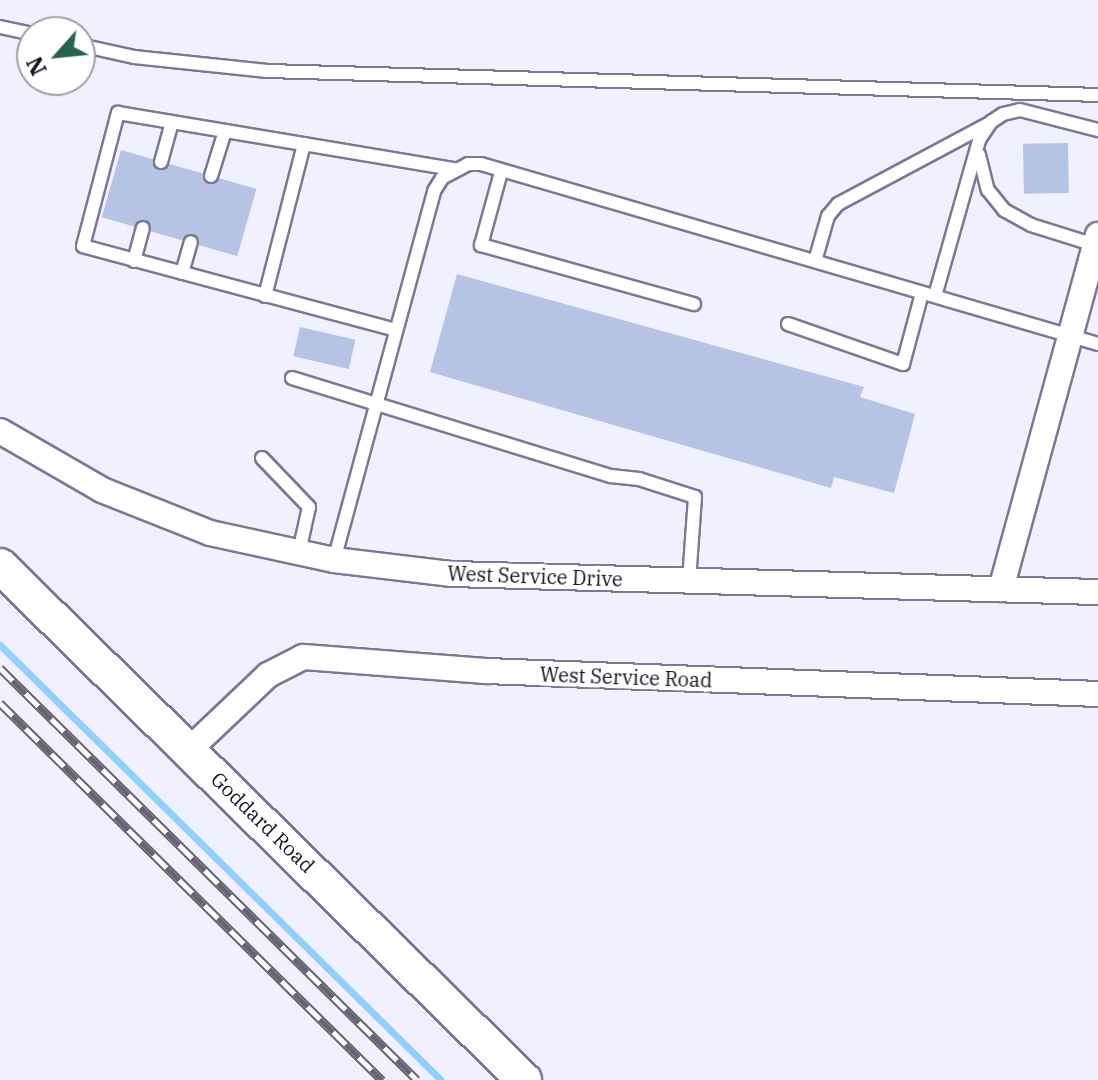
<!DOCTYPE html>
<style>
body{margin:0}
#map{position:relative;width:1098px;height:1080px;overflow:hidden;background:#f1f0ff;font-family:"IBM Plex Serif",serif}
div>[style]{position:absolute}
.stream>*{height:7px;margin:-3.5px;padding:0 3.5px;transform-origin:3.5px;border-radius:3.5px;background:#91d0fd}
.building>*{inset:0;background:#b5c4e4;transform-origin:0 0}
.roads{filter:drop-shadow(2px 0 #7b7797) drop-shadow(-2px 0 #7b7797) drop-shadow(0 2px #7b7797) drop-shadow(0 -2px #7b7797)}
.service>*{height:12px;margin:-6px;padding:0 6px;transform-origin:6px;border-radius:6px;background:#fff}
.minor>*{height:24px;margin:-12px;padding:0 12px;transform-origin:12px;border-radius:12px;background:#fff}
.secondary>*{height:34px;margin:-17px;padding:0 17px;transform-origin:17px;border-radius:17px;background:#fff}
.rail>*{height:9px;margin-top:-4.5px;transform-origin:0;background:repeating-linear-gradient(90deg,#fff 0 18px,#666472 0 36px);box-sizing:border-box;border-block:2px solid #666472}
span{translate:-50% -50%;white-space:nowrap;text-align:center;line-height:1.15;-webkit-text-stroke:8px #fff;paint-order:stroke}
.street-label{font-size:20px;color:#14121f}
.north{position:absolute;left:16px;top:16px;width:80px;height:80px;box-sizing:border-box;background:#fff;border:2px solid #a1a0a5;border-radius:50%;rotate:243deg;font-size:22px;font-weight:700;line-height:32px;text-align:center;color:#14121f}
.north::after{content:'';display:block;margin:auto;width:28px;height:36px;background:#28634d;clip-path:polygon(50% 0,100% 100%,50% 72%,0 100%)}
</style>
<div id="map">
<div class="stream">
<div style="left:0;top:645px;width:619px;rotate:44.61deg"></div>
</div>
<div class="building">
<div style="left:1068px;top:143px;width:50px;height:45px;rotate:89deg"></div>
<div style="left:121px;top:150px;width:141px;height:70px;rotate:16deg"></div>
<div style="clip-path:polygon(457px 274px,864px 387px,860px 397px,915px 414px,894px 493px,834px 477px,831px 488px,430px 372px)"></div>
<div style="left:300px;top:327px;width:57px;height:30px;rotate:13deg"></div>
</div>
<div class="roads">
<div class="service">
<div style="left:0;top:27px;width:33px;rotate:12deg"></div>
<div style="left:80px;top:45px;width:55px;rotate:12.5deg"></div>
<div style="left:134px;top:57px;width:134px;rotate:6deg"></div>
<div style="left:267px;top:71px;width:831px;rotate:1.65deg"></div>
<div style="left:979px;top:155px;width:36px;rotate:76deg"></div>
<div style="left:988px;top:190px;width:26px;rotate:51deg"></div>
<div style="left:1004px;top:210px;width:31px;rotate:29deg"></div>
<div style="left:1031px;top:225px;width:67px;rotate:17.4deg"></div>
<div style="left:161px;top:162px;width:41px;rotate:-74.6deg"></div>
<div style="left:501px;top:172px;width:76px;rotate:105.3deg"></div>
<div style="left:481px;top:245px;width:221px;rotate:15.5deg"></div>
<div style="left:211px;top:176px;width:47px;rotate:-72.7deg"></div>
<div style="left:134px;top:261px;width:34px;rotate:-75deg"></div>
<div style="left:815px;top:261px;width:47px;rotate:-73.9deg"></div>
<div style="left:828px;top:216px;width:16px;rotate:-50deg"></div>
<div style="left:838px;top:204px;width:170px;rotate:-28.1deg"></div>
<div style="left:182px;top:273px;width:32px;rotate:-74deg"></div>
<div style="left:265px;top:296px;width:157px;rotate:-75.6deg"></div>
<div style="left:935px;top:296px;width:162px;rotate:-74.2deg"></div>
<div style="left:979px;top:140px;width:22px;rotate:-56deg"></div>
<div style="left:991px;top:122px;width:14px;rotate:-34deg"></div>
<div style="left:1003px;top:114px;width:17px;rotate:-13deg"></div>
<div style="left:1020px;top:110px;width:81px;rotate:14.4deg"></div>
<div style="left:788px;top:324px;width:122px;rotate:19.2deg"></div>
<div style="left:903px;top:364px;width:73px;rotate:-75deg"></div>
<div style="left:396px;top:330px;width:324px;rotate:-165deg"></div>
<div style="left:83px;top:246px;width:138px;rotate:-75.3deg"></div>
<div style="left:118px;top:113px;width:341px;rotate:9.5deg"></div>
<div style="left:292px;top:378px;width:334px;rotate:17.1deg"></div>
<div style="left:611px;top:476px;width:28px;rotate:6deg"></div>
<div style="left:639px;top:479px;width:59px;rotate:17.8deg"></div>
<div style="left:695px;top:497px;width:84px;rotate:94.1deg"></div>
<div style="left:262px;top:458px;width:68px;rotate:46.2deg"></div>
<div style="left:309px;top:507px;width:46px;rotate:102.5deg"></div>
<div style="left:334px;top:560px;width:382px;rotate:-74.8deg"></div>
<div style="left:434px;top:191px;width:15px;rotate:-58deg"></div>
<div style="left:442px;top:178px;width:30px;rotate:-28deg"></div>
<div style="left:468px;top:164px;width:13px"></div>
<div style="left:481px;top:164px;width:643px;rotate:16.26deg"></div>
</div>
<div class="minor">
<div style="left:0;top:431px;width:118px;rotate:30deg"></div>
<div style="left:102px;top:490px;width:116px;rotate:21.7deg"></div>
<div style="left:210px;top:533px;width:127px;rotate:12.3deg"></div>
<div style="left:334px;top:560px;width:119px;rotate:6.8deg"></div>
<div style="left:452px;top:574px;width:646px;rotate:1.6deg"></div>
<div style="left:1001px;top:589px;width:367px;rotate:-74.7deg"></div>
<div style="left:189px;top:750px;width:109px;rotate:-43.5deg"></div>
<div style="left:268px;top:675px;width:39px;rotate:-27deg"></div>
<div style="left:303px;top:657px;width:184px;rotate:4.4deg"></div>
<div style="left:486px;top:671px;width:612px;rotate:2.15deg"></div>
</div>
<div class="secondary">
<div style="left:0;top:566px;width:734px;rotate:44.45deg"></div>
</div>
</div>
<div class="rail">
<div style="left:0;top:668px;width:586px;rotate:44.65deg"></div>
<div style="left:0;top:703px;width:537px;rotate:44.62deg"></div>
</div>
<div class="street-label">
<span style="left:535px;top:576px;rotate:2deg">West Service Drive</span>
<span style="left:626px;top:677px;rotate:2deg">West Service Road</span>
<span style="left:263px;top:822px;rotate:44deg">Goddard Road</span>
</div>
<div class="north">N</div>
</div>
